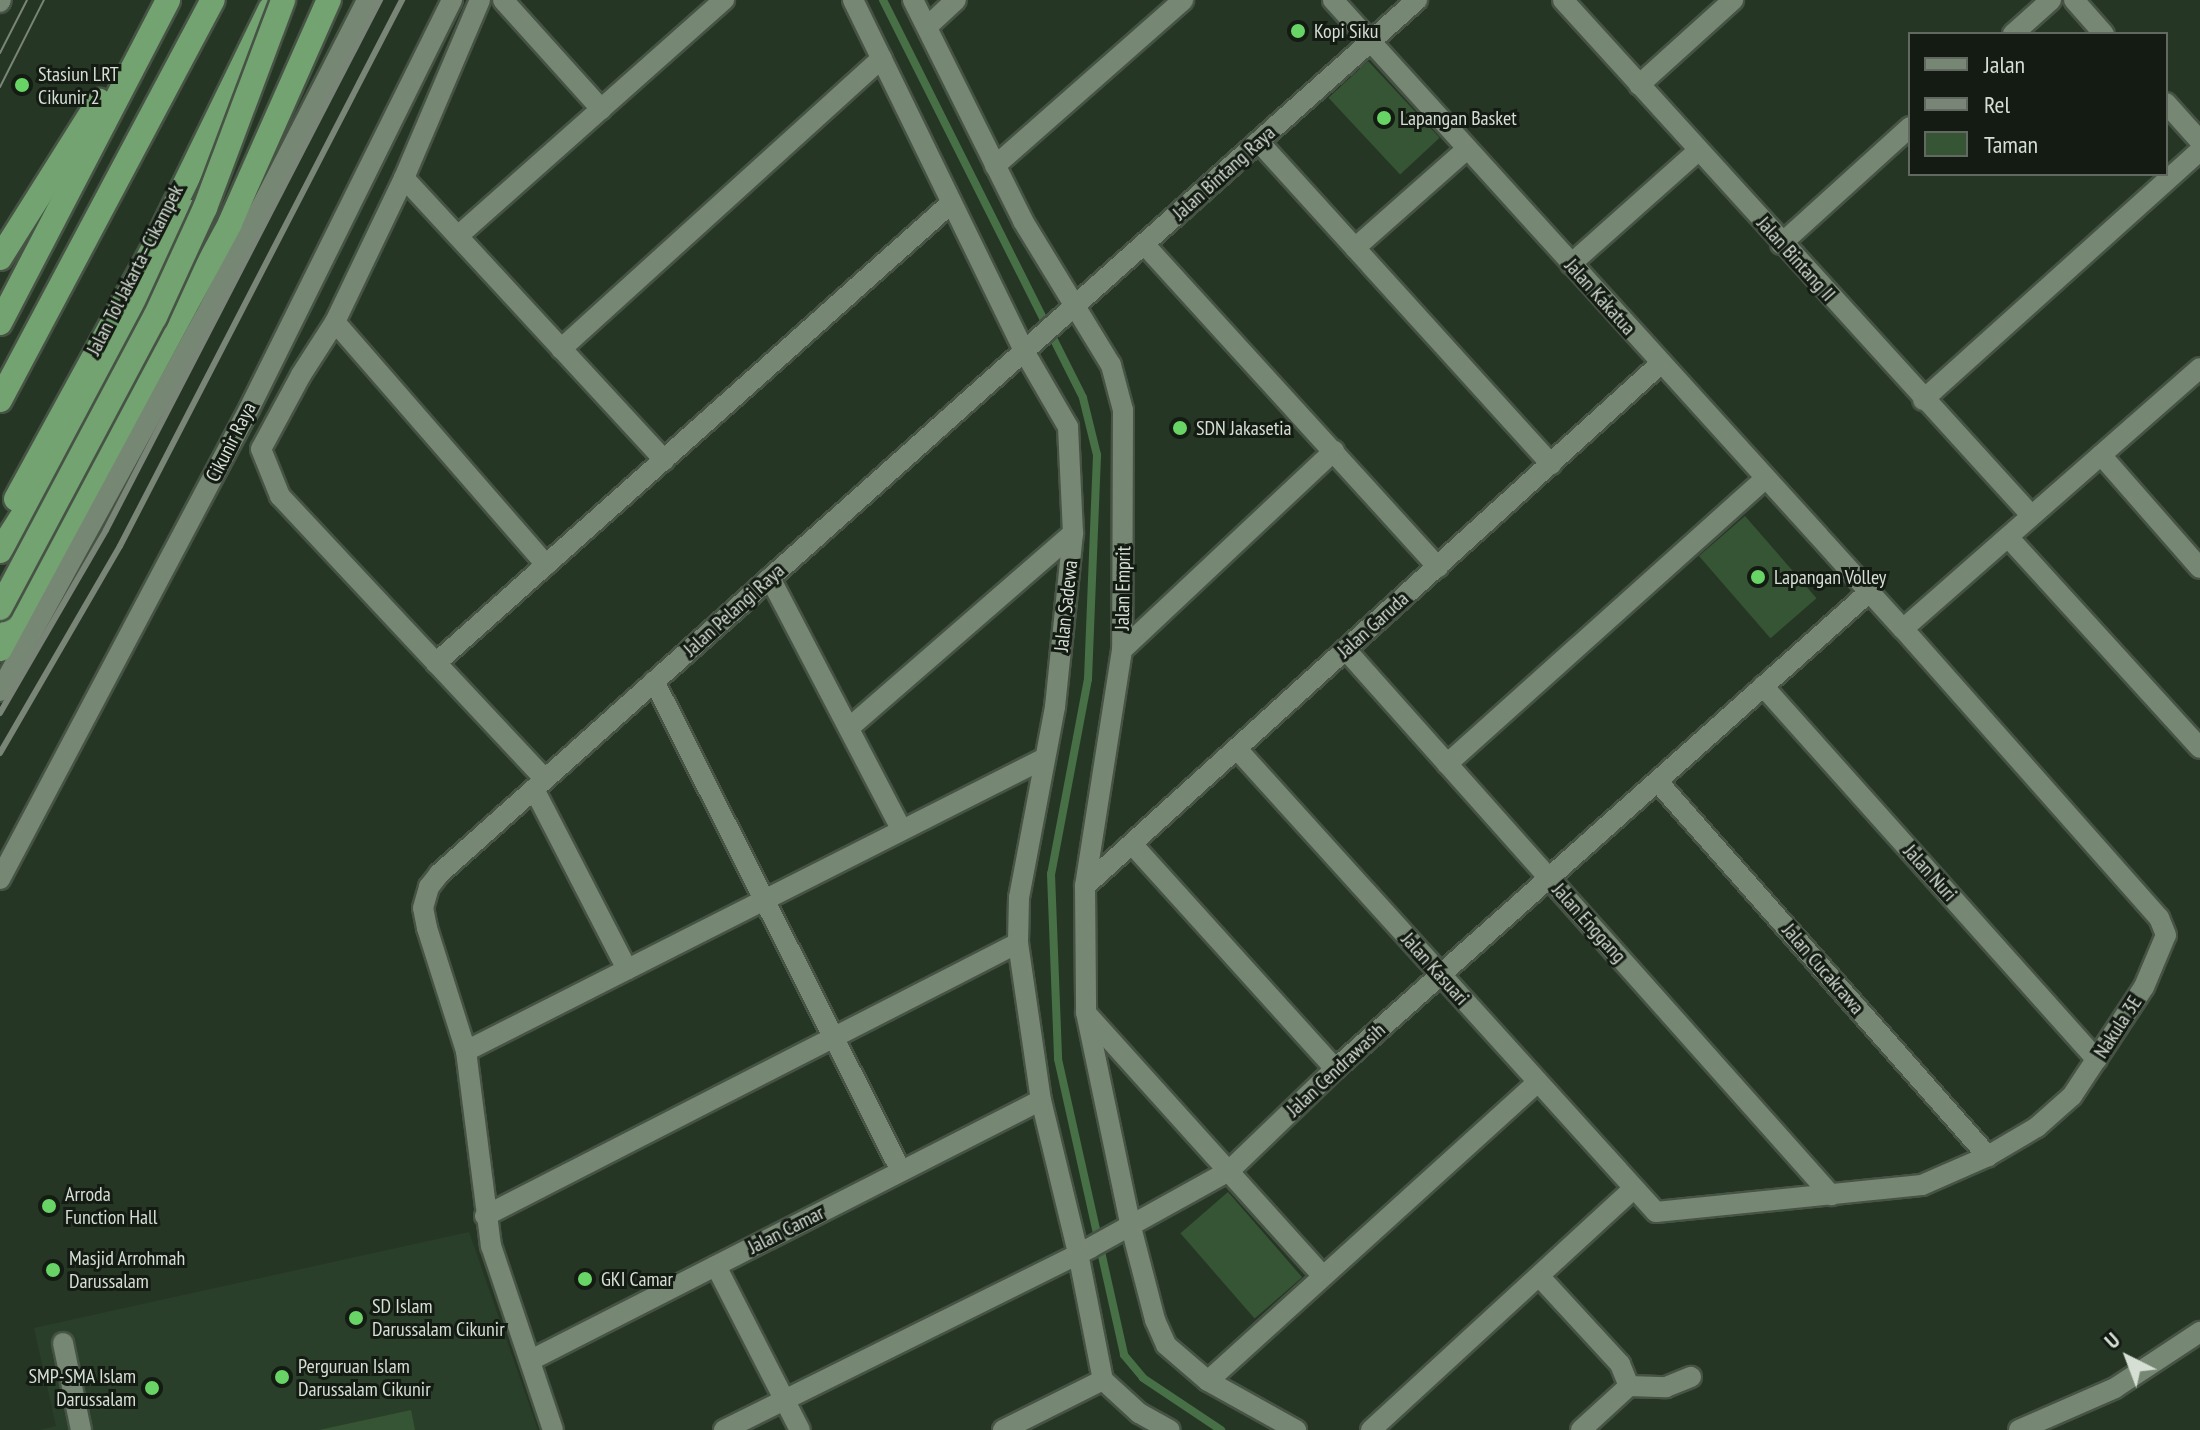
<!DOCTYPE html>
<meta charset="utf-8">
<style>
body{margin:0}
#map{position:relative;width:2200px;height:1430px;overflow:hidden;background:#263625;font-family:"PT Sans Narrow",sans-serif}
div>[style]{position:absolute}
.built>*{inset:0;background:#2a3f29}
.green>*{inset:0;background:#365534;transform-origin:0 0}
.stream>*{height:8px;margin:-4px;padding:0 4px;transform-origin:4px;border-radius:4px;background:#487046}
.roads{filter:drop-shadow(2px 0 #465345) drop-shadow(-2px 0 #465345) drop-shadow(0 2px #465345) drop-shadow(0 -2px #465345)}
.minor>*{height:20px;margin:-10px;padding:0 10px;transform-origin:10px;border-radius:10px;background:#768874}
.highway>*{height:24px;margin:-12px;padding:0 12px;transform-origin:12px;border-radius:12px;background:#73a370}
.tram>*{height:2px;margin:-1px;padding:0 1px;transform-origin:1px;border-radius:1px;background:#788577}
.rail>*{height:6px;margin:-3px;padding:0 3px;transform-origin:3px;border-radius:3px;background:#788577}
.bridges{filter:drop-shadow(2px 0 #465345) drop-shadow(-2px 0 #465345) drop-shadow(0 2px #465345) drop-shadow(0 -2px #465345)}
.highway-bridge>*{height:24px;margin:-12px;padding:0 12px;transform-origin:12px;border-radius:12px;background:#73a370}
.dots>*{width:22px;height:22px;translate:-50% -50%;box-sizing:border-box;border:4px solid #141b13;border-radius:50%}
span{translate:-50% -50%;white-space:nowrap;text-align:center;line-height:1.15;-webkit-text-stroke:6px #141b13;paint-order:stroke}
.poi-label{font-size:20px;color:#d5dfd4}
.left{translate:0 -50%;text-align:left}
.right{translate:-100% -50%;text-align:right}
.street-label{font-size:20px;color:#d5dfd4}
.legend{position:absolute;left:1908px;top:32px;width:260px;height:144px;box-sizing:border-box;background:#141b13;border:2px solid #616960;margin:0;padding:10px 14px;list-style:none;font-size:24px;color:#d5dfd4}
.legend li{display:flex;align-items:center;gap:16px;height:40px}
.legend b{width:40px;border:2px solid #616960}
.north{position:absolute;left:2088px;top:1318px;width:80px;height:80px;-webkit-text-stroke:6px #141b13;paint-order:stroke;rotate:318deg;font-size:22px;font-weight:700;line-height:32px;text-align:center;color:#d5dfd4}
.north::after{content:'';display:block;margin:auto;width:28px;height:36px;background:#d5dfd4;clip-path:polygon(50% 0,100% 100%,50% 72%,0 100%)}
</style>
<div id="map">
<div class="built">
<div style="clip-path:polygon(469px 1232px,538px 1430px,40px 1430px,56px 1426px,34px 1328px)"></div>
</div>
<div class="green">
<div style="left:1368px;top:61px;width:105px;height:54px;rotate:47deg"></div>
<div style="left:1745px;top:516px;width:109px;height:61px;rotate:49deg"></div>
<div style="left:1228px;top:1192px;width:113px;height:63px;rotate:49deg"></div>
<div style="clip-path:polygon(411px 1410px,415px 1430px,319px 1430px)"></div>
</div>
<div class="stream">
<div style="left:883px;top:0;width:445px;rotate:63.3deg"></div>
<div style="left:1083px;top:398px;width:59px;rotate:76.2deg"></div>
<div style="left:1097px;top:455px;width:224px;rotate:92.3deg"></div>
<div style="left:1088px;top:679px;width:198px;rotate:100.7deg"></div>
<div style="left:1051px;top:874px;width:185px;rotate:87.8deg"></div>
<div style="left:1058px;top:1059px;width:303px;rotate:77.4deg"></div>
<div style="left:1124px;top:1355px;width:30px;rotate:50deg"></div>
<div style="left:1143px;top:1378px;width:94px;rotate:33.7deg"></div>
</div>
<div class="roads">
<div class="minor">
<div style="left:480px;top:0;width:194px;rotate:113.1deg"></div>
<div style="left:404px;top:178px;width:160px;rotate:115.6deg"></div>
<div style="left:335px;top:322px;width:63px;rotate:122.7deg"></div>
<div style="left:301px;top:375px;width:84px;rotate:118.4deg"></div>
<div style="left:261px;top:449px;width:51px;rotate:68deg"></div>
<div style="left:280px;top:496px;width:388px;rotate:46.9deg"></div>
<div style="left:503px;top:0;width:147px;rotate:48deg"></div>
<div style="left:853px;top:0;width:390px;rotate:64deg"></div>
<div style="left:1024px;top:351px;width:88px;rotate:59.9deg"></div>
<div style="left:1068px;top:427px;width:106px;rotate:87.3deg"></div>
<div style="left:1073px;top:533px;width:175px;rotate:95.9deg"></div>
<div style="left:1055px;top:707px;width:194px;rotate:100.7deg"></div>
<div style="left:1019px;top:898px;width:45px;rotate:91.3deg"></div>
<div style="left:1018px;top:943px;width:159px;rotate:81.7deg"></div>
<div style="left:1041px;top:1100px;width:157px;rotate:76.4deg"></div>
<div style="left:1078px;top:1253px;width:129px;rotate:78.9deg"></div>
<div style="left:1103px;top:1380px;width:49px;rotate:42.5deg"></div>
<div style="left:1139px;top:1413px;width:35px;rotate:29deg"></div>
<div style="left:913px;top:0;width:247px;rotate:63.5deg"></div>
<div style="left:1023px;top:221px;width:169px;rotate:58.6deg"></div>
<div style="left:1111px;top:365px;width:47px;rotate:75.1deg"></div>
<div style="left:1123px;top:410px;width:240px;rotate:90.2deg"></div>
<div style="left:1122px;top:650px;width:239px;rotate:98.9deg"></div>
<div style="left:1085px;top:886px;width:127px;rotate:89.5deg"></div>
<div style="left:1086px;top:1013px;width:354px;rotate:48deg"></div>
<div style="left:1563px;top:0;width:696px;rotate:47.74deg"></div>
<div style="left:2074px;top:0;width:45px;rotate:48.6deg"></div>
<div style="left:0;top:2px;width:2px;rotate:-63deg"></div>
<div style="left:928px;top:26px;width:38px;rotate:-43deg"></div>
<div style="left:2013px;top:34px;width:51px;rotate:-41.8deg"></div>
<div style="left:1639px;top:85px;width:127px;rotate:-42.1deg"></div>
<div style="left:2166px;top:103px;width:51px;rotate:48.2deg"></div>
<div style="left:1259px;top:142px;width:435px;rotate:47.8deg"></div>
<div style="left:995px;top:166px;width:251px;rotate:-41.4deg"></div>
<div style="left:404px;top:178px;width:384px;rotate:47.3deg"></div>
<div style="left:458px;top:236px;width:356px;rotate:-41.6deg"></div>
<div style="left:1144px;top:244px;width:437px;rotate:47.7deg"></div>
<div style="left:1781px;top:244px;width:174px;rotate:-42.2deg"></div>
<div style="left:1355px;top:248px;width:149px;rotate:-41.5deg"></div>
<div style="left:1571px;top:264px;width:170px;rotate:-41.7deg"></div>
<div style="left:335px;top:322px;width:322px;rotate:49deg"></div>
<div style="left:561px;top:349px;width:433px;rotate:-42.2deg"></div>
<div style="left:1923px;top:400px;width:372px;rotate:-42deg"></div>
<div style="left:2101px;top:455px;width:150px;rotate:48.8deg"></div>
<div style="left:2008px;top:537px;width:285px;rotate:47.7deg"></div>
<div style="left:770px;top:578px;width:284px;rotate:62.4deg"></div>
<div style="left:1903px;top:629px;width:395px;rotate:-41.3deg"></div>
<div style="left:1122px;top:650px;width:291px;rotate:-43.2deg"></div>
<div style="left:1346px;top:650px;width:730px;rotate:48.33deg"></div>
<div style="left:436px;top:663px;width:689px;rotate:-41.76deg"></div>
<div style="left:654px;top:681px;width:549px;rotate:63.25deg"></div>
<div style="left:1763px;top:686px;width:501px;rotate:48.23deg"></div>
<div style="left:0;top:691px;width:426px;rotate:-61.3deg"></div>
<div style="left:205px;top:317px;width:356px;rotate:-62.9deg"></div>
<div style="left:849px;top:728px;width:297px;rotate:-41deg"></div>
<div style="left:1237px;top:749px;width:624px;rotate:47.86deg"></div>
<div style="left:1656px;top:1212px;width:267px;rotate:-5.8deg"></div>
<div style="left:1922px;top:1185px;width:72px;rotate:-23.7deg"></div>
<div style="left:1988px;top:1156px;width:57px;rotate:-30.6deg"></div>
<div style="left:2037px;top:1127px;width:47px;rotate:-41.5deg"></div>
<div style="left:2072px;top:1096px;width:131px;rotate:-56.6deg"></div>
<div style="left:2144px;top:987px;width:56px;rotate:-67.1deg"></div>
<div style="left:2166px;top:935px;width:18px;rotate:-112deg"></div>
<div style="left:2159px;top:918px;width:386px;rotate:-131.5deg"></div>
<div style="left:1903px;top:629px;width:849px;rotate:-132.18deg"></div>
<div style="left:1447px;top:764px;width:427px;rotate:-41.9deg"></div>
<div style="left:1658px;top:782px;width:499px;rotate:48.6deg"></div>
<div style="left:534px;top:789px;width:203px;rotate:62.7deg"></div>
<div style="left:1132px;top:844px;width:303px;rotate:47.9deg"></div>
<div style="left:0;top:879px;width:532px;rotate:-62.09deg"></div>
<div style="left:249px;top:409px;width:457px;rotate:-63.6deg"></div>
<div style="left:1085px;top:886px;width:777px;rotate:-42.23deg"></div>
<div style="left:1087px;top:1017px;width:215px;rotate:78.2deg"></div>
<div style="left:1131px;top:1227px;width:96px;rotate:75.5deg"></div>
<div style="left:1155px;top:1320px;width:27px;rotate:66deg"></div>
<div style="left:1166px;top:1345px;width:55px;rotate:40.6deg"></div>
<div style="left:1208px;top:1381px;width:101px;rotate:29.1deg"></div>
<div style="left:466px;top:1051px;width:649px;rotate:-26.84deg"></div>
<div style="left:485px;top:1216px;width:599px;rotate:-27.12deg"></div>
<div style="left:716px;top:1266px;width:184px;rotate:62.9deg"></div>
<div style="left:1539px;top:1276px;width:120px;rotate:47.4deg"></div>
<div style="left:1620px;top:1364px;width:24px;rotate:68deg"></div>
<div style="left:1629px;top:1386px;width:65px;rotate:137.5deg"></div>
<div style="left:63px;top:1343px;width:89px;rotate:78.3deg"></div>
<div style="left:531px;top:1360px;width:572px;rotate:-27.01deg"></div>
<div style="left:1208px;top:1381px;width:445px;rotate:-42.2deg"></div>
<div style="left:1629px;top:1386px;width:37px;rotate:2deg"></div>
<div style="left:1666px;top:1387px;width:27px;rotate:-22deg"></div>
<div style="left:553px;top:1430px;width:194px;rotate:-108.6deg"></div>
<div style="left:491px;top:1246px;width:197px;rotate:-97.3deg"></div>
<div style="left:466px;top:1051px;width:129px;rotate:-107.6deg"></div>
<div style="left:427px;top:928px;width:20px;rotate:-101deg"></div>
<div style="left:423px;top:908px;width:22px;rotate:-74deg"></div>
<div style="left:429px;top:887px;width:16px;rotate:-52deg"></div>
<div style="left:439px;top:874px;width:1312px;rotate:-41.79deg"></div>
<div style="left:724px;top:1430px;width:409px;rotate:-26.4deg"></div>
<div style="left:1090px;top:1248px;width:159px;rotate:-29deg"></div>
<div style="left:1229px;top:1171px;width:147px;rotate:-43.9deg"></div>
<div style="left:1335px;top:1069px;width:716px;rotate:-41.77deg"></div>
<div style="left:1003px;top:1430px;width:112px;rotate:-26.6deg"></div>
<div style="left:1371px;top:1430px;width:357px;rotate:-42.6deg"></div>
<div style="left:2019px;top:1430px;width:105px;rotate:-23.6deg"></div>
<div style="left:2115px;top:1388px;width:102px;rotate:-33.4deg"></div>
</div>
<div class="highway">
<div style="left:0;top:258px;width:186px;rotate:-57.8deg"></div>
<div style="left:0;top:323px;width:364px;rotate:-62.5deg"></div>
<div style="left:0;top:400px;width:453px;rotate:-62deg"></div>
<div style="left:16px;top:499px;width:294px;rotate:-61.3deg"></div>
<div style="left:157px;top:241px;width:258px;rotate:-64deg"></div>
<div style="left:0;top:551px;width:183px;rotate:-57.5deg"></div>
<div style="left:98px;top:397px;width:207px;rotate:-63.3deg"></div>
<div style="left:0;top:649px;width:484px;rotate:-61.6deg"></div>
<div style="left:230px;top:223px;width:244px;rotate:-66.1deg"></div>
</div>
</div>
<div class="tram">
<div style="left:0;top:53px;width:59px;rotate:-63deg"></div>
<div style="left:0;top:87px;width:97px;rotate:-63.2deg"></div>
</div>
<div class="rail">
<div style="left:0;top:713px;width:211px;rotate:-59.9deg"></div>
<div style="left:106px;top:530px;width:597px;rotate:-62.66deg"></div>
<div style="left:0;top:753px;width:239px;rotate:-59.9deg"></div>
<div style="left:120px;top:546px;width:615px;rotate:-62.68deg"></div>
</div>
<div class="bridges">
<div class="highway-bridge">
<div style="left:0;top:608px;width:330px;rotate:-62deg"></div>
<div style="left:155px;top:317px;width:120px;rotate:-65.4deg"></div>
<div style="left:205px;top:208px;width:222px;rotate:-69.4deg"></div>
</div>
</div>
<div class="dots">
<div style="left:1298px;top:31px;background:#68d465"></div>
<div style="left:22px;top:85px;background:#68d465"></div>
<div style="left:1384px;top:118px;background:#68d465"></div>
<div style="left:1180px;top:428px;background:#68d465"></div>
<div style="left:1758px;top:577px;background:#68d465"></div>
<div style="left:49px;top:1206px;background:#68d465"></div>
<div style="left:53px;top:1270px;background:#68d465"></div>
<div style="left:585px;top:1279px;background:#68d465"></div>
<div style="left:356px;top:1318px;background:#68d465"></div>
<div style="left:282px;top:1377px;background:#68d465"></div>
<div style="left:152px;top:1388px;background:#68d465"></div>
</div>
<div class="poi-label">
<span class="left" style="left:1314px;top:31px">Kopi Siku</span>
<span class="left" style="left:38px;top:86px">Stasiun LRT<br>Cikunir 2</span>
<span class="left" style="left:1400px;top:118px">Lapangan Basket</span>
<span class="left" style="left:1196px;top:428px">SDN Jakasetia</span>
<span class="left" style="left:1774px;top:577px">Lapangan Volley</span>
<span class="left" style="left:65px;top:1206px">Arroda<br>Function Hall</span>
<span class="left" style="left:69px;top:1270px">Masjid Arrohmah<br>Darussalam</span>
<span class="left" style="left:601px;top:1279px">GKI Camar</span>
<span class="left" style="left:372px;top:1318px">SD Islam<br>Darussalam Cikunir</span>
<span class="left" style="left:298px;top:1378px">Perguruan Islam<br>Darussalam Cikunir</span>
<span class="right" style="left:136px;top:1388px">SMP-SMA Islam<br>Darussalam</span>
</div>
<div class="street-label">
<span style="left:1224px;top:173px;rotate:-42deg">Jalan Bintang Raya</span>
<span style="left:1796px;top:259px;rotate:48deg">Jalan Bintang II</span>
<span style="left:135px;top:270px;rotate:-63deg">Jalan Tol Jakarta–Cikampek</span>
<span style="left:1600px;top:297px;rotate:48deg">Jalan Kakatua</span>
<span style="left:231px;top:442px;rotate:-63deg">Cikunir Raya</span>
<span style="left:1123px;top:588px;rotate:-89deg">Jalan Emprit</span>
<span style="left:1066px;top:606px;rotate:-84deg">Jalan Sadewa</span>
<span style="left:734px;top:610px;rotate:-42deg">Jalan Pelangi Raya</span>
<span style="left:1373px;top:625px;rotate:-42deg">Jalan Garuda</span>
<span style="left:1930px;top:873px;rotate:48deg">Jalan Nuri</span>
<span style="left:1589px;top:923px;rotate:48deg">Jalan Enggang</span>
<span style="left:1435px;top:969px;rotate:48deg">Jalan Kasuari</span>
<span style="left:1823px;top:969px;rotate:49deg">Jalan Cucakrawa</span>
<span style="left:2118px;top:1027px;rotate:-57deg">Nakula 3E</span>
<span style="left:1336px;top:1070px;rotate:-43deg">Jalan Cendrawasih</span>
<span style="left:786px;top:1230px;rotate:-27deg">Jalan Camar</span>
</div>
<ul class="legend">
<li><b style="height:10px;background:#768874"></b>Jalan</li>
<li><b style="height:10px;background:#788577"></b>Rel</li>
<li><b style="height:22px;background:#365534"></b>Taman</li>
</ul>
<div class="north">U</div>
</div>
